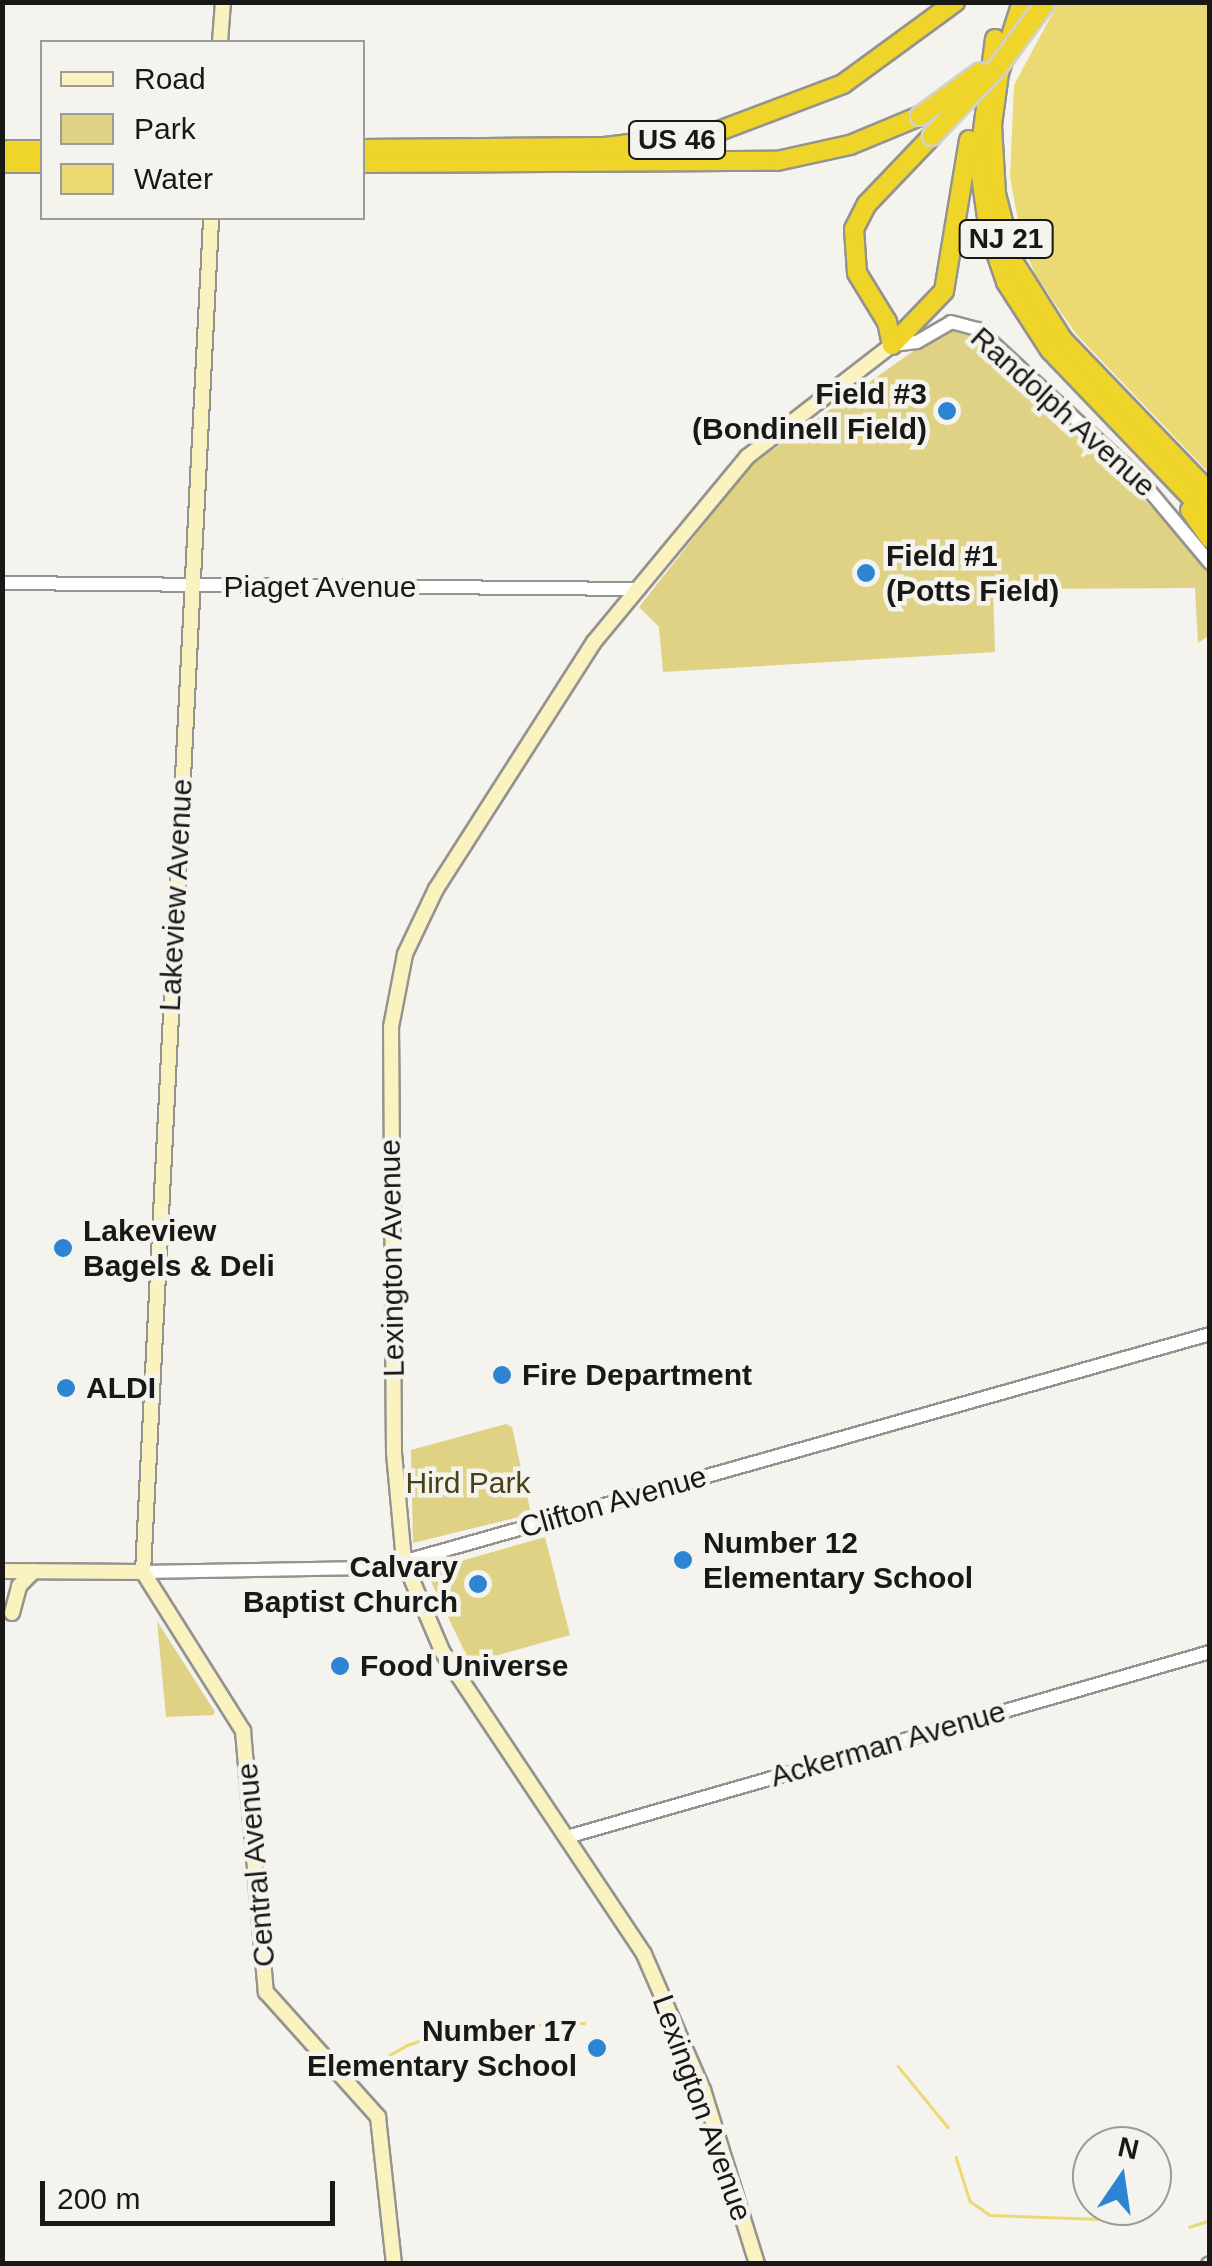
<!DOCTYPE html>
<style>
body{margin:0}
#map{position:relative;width:1212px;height:2266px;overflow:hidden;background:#f4f3ee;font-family:Helvetica,sans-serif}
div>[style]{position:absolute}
.green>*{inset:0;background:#dfd284}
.water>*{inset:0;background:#ebd974}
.stream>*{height:2.5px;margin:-1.25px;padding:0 1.25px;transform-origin:1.25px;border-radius:1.25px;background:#ebd974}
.roads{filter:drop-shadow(2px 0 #94938f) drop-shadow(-2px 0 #94938f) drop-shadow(0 2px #94938f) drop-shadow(0 -2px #94938f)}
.tertiary>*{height:12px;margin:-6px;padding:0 6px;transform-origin:6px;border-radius:6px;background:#fff}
.secondary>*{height:14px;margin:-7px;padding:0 7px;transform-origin:7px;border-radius:7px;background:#faf2bf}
.motorway>*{height:18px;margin:-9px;padding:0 9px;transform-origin:9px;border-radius:9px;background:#efd429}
.bridges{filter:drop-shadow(2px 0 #d1d1d0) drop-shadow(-2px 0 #d1d1d0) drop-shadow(0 2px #d1d1d0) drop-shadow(0 -2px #d1d1d0)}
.motorway-bridge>*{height:18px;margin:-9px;padding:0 9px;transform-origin:9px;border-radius:9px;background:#efd429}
.dots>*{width:28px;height:28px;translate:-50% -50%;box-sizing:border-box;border:5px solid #f4f3ee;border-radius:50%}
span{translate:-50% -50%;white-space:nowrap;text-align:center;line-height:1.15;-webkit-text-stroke:9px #f4f3ee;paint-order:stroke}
.shield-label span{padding:2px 8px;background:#f4f3ee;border:2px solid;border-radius:8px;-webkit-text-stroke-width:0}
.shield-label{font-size:28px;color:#181816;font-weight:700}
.poi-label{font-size:30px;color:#181816;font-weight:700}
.right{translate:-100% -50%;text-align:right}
.left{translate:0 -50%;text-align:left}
.street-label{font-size:30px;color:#181816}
.park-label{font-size:30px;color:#484116}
.frame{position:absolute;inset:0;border:5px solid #181816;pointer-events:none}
.legend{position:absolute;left:40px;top:40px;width:325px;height:180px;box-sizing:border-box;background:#f4f3ee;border:2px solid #9c9b98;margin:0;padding:12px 18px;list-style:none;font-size:30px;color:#181816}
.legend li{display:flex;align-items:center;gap:20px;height:50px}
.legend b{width:50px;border:2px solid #9c9b98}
.north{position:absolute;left:1072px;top:2126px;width:100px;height:100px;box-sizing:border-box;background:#f4f3ee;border:2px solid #9c9b98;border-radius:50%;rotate:13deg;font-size:28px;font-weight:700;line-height:40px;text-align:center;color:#181816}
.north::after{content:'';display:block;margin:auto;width:35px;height:45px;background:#2c84d2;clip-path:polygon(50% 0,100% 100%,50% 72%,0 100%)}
.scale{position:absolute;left:40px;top:2181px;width:295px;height:45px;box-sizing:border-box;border:5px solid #181816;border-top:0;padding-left:12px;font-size:30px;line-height:35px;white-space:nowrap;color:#181816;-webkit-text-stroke:8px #f4f3ee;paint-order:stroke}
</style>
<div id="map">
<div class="green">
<div style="clip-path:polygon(945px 329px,968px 330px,1194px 548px,1209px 573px,1209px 635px,1198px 643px,1195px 588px,993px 589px,995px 652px,663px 672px,659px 627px,639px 607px,751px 465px)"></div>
<div style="clip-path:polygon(506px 1424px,512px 1427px,531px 1514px,413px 1543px,411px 1450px)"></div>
<div style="clip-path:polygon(545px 1537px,570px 1635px,470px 1663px,426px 1571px)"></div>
<div style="clip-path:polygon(157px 1621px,215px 1712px,213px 1715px,166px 1717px)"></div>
</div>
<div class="water">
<div style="clip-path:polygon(1058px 3px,1209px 3px,1209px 473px,1076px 334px,1036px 276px,1022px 243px,1010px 177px,1014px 85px)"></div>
</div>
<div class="stream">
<div style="left:898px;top:2066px;width:79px;rotate:50.7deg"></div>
<div style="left:356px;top:2074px;width:59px;rotate:-29.6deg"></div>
<div style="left:407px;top:2045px;width:54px;rotate:-18.4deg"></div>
<div style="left:458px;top:2028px;width:126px;rotate:-2.3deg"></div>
<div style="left:956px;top:2157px;width:46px;rotate:72.3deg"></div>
<div style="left:970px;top:2201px;width:24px;rotate:35deg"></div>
<div style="left:990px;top:2215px;width:139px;rotate:2.1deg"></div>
<div style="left:1189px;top:2227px;width:22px;rotate:-18deg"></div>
</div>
<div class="roads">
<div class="tertiary">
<div style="left:892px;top:345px;width:25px;rotate:-7deg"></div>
<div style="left:917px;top:342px;width:39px;rotate:-30deg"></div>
<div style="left:951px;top:322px;width:28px;rotate:15deg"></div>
<div style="left:978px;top:329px;width:218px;rotate:42.8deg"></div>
<div style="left:1138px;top:477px;width:112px;rotate:50.1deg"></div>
<div style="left:2px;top:583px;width:637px;rotate:0.54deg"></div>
<div style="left:143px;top:1572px;width:238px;rotate:-1deg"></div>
<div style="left:381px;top:1568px;width:861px;rotate:-15.76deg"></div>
<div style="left:567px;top:1837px;width:669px;rotate:-16.05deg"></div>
<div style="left:1208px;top:2264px;width:2px;rotate:-27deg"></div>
</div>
<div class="secondary">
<div style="left:220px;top:42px;width:40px;rotate:-85.7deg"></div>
<div style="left:2px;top:1571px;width:141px;rotate:0.4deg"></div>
<div style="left:143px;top:1572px;width:1356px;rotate:-87.12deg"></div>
<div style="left:143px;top:1572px;width:188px;rotate:57.8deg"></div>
<div style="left:243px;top:1731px;width:262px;rotate:85deg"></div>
<div style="left:266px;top:1992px;width:168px;rotate:48.1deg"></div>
<div style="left:378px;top:2117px;width:148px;rotate:83.8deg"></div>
<div style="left:12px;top:1613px;width:28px;rotate:-75deg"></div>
<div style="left:19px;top:1586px;width:21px;rotate:-45deg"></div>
<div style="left:757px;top:2264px;width:182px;rotate:-107.2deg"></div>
<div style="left:703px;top:2090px;width:148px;rotate:-113.5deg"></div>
<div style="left:644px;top:1954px;width:362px;rotate:-123.7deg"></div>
<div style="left:443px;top:1653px;width:100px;rotate:-113deg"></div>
<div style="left:404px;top:1561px;width:108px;rotate:-95.3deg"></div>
<div style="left:394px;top:1453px;width:426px;rotate:-90.4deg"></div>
<div style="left:391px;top:1027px;width:74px;rotate:-79.1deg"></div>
<div style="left:405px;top:954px;width:72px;rotate:-64.5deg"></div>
<div style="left:436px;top:889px;width:293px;rotate:-57.4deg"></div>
<div style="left:594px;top:642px;width:240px;rotate:-50.4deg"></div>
<div style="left:747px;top:457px;width:183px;rotate:-37.7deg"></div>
</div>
<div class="motorway">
<div style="left:1022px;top:2px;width:75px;rotate:107.9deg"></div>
<div style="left:999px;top:73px;width:52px;rotate:97.7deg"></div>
<div style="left:992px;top:125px;width:69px;rotate:86.7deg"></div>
<div style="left:996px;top:194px;width:69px;rotate:75.8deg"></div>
<div style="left:1013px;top:261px;width:93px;rotate:57.7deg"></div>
<div style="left:1063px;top:340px;width:212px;rotate:46.1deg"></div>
<div style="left:995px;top:39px;width:123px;rotate:97.5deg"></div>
<div style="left:979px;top:161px;width:72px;rotate:82deg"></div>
<div style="left:989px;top:232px;width:53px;rotate:71.2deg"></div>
<div style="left:1006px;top:282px;width:81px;rotate:57.1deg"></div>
<div style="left:1050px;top:350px;width:231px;rotate:46.2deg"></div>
<div style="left:362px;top:149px;width:243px;rotate:-0.5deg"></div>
<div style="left:605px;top:147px;width:107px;rotate:-7deg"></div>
<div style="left:711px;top:134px;width:141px;rotate:-20.7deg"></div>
<div style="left:843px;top:84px;width:139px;rotate:-36.2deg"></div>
<div style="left:7px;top:150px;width:35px"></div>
<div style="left:6px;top:163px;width:36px"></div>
<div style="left:362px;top:163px;width:415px;rotate:-0.3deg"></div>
<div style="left:777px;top:161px;width:75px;rotate:-12.4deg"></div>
<div style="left:850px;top:145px;width:76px;rotate:-22.5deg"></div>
<div style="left:892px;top:345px;width:75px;rotate:-46.1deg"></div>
<div style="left:944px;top:291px;width:153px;rotate:-80.6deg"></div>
<div style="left:892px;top:345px;width:24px;rotate:-102deg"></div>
<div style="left:887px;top:322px;width:57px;rotate:-121.5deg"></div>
<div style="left:857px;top:273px;width:44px;rotate:-93.9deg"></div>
<div style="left:854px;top:229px;width:28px;rotate:-63deg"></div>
<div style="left:867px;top:204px;width:94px;rotate:-46.3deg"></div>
<div style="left:1190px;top:510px;width:35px;rotate:55deg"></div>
</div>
</div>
<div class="bridges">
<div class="motorway-bridge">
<div style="left:920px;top:116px;width:74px;rotate:-36.3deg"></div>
<div style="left:932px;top:136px;width:100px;rotate:-46.6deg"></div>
<div style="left:1001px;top:63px;width:76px;rotate:-53.6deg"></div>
</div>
</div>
<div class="dots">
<div style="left:947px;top:411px;background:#2c84d2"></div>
<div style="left:866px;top:573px;background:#2c84d2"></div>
<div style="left:63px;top:1248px;background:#2c84d2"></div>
<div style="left:502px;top:1375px;background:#2c84d2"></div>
<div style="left:66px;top:1388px;background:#2c84d2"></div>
<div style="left:683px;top:1560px;background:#2c84d2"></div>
<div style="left:478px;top:1584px;background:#2c84d2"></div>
<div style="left:340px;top:1666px;background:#2c84d2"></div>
<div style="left:597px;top:2048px;background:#2c84d2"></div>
</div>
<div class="shield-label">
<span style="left:677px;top:140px">US 46</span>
<span style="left:1006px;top:239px">NJ 21</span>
</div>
<div class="poi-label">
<span class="right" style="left:927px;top:411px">Field #3<br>(Bondinell Field)</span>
<span class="left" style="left:886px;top:573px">Field #1<br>(Potts Field)</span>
<span class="left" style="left:83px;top:1248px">Lakeview<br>Bagels &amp; Deli</span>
<span class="left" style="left:522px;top:1375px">Fire Department</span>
<span class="left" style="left:86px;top:1388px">ALDI</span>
<span class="left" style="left:703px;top:1560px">Number 12<br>Elementary School</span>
<span class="right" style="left:458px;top:1584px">Calvary<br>Baptist Church</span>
<span class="left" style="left:360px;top:1666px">Food Universe</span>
<span class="right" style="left:577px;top:2048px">Number 17<br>Elementary School</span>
</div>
<div class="street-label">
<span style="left:1063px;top:412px;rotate:42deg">Randolph Avenue</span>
<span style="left:320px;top:587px">Piaget Avenue</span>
<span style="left:176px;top:895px;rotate:-87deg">Lakeview Avenue</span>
<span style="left:392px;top:1258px;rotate:-91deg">Lexington Avenue</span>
<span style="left:613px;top:1502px;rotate:-16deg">Clifton Avenue</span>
<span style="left:888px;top:1744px;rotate:-16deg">Ackerman Avenue</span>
<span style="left:256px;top:1865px;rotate:-95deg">Central Avenue</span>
<span style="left:702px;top:2108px;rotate:70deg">Lexington Avenue</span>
</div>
<div class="park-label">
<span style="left:468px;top:1483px">Hird Park</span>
</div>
<div class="frame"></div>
<ul class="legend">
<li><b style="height:12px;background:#faf2bf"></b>Road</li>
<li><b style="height:28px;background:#dfd284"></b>Park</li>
<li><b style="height:28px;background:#ebd974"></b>Water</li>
</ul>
<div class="north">N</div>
<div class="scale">200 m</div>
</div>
